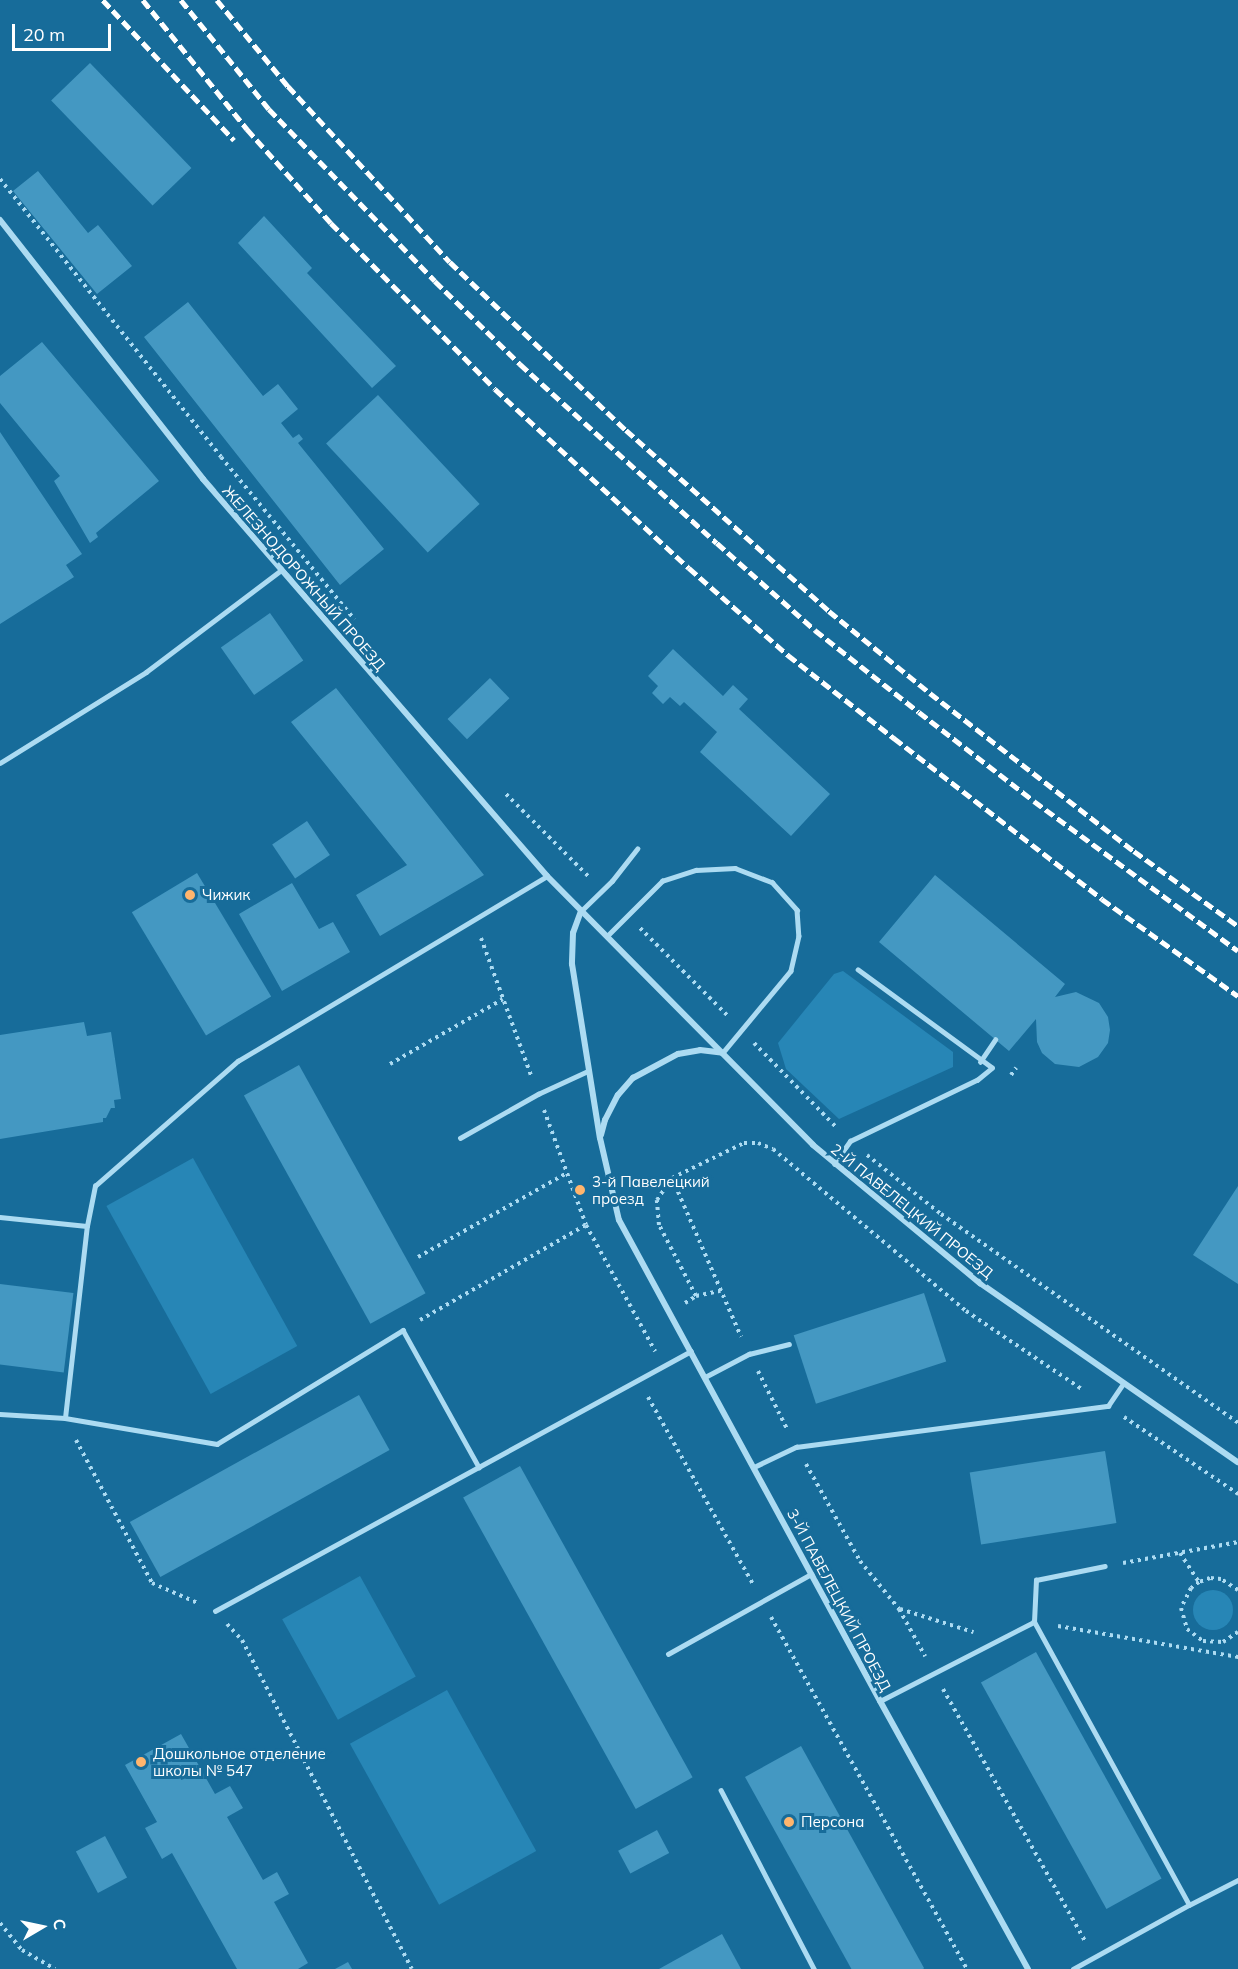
<!DOCTYPE html>
<meta charset="utf-8">
<style>
body{margin:0}
#map{position:relative;width:1238px;height:1969px;overflow:hidden;background:#176c9a;font-family:Mulish,sans-serif}
div>[style]{position:absolute}
.green>*{inset:0;background:#2786b6;transform-origin:0 0}
.round{border-radius:50%}
.building>*{inset:0;background:#4498c2;transform-origin:0 0}
.path>*{height:4px;margin-top:-2px;transform-origin:0;background:repeating-linear-gradient(90deg,#acdbf2 0 3px,transparent 0 7.5px)}
.service>*{height:4.5px;margin:-2.25px;padding:0 2.25px;transform-origin:2.25px;border-radius:2.25px;background:#acdbf2}
.minor>*{height:6px;margin:-3px;padding:0 3px;transform-origin:3px;border-radius:3px;background:#acdbf2}
.rail>*{height:4.5px;margin-top:-2.25px;transform-origin:0;background:repeating-linear-gradient(90deg,#fff 0 10px,transparent 0 14.5px)}
.dots>*{width:16px;height:16px;translate:-50% -50%;box-sizing:border-box;border:3px solid #176c9a;border-radius:50%}
span{translate:-50% -50%;white-space:nowrap;text-align:center;line-height:1.15;-webkit-text-stroke:6px #176c9a;paint-order:stroke}
.street-label{font-size:15px;color:#fff}
.poi-label{font-size:15px;color:#fff}
.left{translate:0 -50%;text-align:left}
.north{position:absolute;left:12px;top:1897px;width:60px;height:60px;-webkit-text-stroke:4px #176c9a;paint-order:stroke;rotate:81deg;font-size:16px;font-weight:700;line-height:24px;text-align:center;color:#fff}
.north::after{content:'';display:block;margin:auto;width:21px;height:27px;background:#fff;clip-path:polygon(50% 0,100% 100%,50% 72%,0 100%)}
.scale{position:absolute;left:12px;top:24px;width:99px;height:27px;box-sizing:border-box;border:3px solid #fff;border-top:0;padding-left:8px;font-size:18px;line-height:21px;white-space:nowrap;color:#fff;-webkit-text-stroke:4px #176c9a;paint-order:stroke}
</style>
<div id="map">
<div class="green">
<div style="clip-path:polygon(843px 971px,953px 1052px,953px 1067px,839px 1119px,786px 1069px,778px 1043px,834px 974px)"></div>
<div style="left:193px;top:1158px;width:215px;height:99px;rotate:61deg"></div>
<div style="left:360px;top:1576px;width:115px;height:89px;rotate:61deg"></div>
<div class="round" style="left:1193px;top:1590px;width:40px;height:40px"></div>
<div style="left:447px;top:1690px;width:184px;height:111px;rotate:61deg"></div>
</div>
<div class="building">
<div style="left:90px;top:63px;width:146px;height:54px;rotate:46deg"></div>
<div style="clip-path:polygon(38px 171px,88px 233px,98px 225px,132px 266px,97px 294px,13px 191px)"></div>
<div style="clip-path:polygon(264px 216px,312px 268px,307px 273px,396px 366px,372px 388px,238px 243px)"></div>
<div style="clip-path:polygon(188px 302px,263px 396px,278px 384px,298px 409px,281px 423px,293px 438px,299px 434px,303px 439px,298px 443px,384px 549px,340px 585px,144px 337px)"></div>
<div style="clip-path:polygon(42px 342px,159px 481px,96px 533px,98px 537px,90px 543px,54px 481px,60px 476px,0 403px,0 376px)"></div>
<div style="left:378px;top:395px;width:149px;height:71px;rotate:47deg"></div>
<div style="clip-path:polygon(0 432px,82px 554px,66px 565px,74px 577px,0 624px)"></div>
<div style="left:270px;top:613px;width:58px;height:60px;rotate:55deg"></div>
<div style="clip-path:polygon(673px 649px,723px 696px,733px 685px,748px 699px,739px 709px,830px 794px,791px 836px,700px 752px,717px 732px,684px 702px,680px 706px,670px 697px,663px 704px,652px 693px,658px 686px,648px 676px)"></div>
<div style="left:490px;top:678px;width:28px;height:59px;rotate:46deg"></div>
<div style="clip-path:polygon(336px 688px,484px 875px,380px 936px,356px 895px,407px 865px,291px 722px)"></div>
<div style="left:307px;top:821px;width:41px;height:42px;rotate:56deg"></div>
<div style="left:197px;top:873px;width:144px;height:76px;rotate:59deg"></div>
<div style="clip-path:polygon(935px 875px,1065px 984px,1055px 997px,1076px 992px,1099px 1003px,1108px 1017px,1110px 1030px,1108px 1043px,1098px 1057px,1079px 1067px,1055px 1064px,1042px 1053px,1037px 1042px,1036px 1019px,1009px 1051px,879px 942px)"></div>
<div style="clip-path:polygon(292px 883px,319px 929px,333px 922px,350px 952px,282px 991px,239px 914px)"></div>
<div style="clip-path:polygon(84px 1022px,87px 1036px,111px 1032px,121px 1099px,114px 1100px,115px 1108px,111px 1108px,106px 1118px,103px 1118px,103px 1122px,0 1139px,0 1035px)"></div>
<div style="left:299px;top:1065px;width:261px;height:63px;rotate:61deg"></div>
<div style="clip-path:polygon(1238px 1186px,1238px 1284px,1193px 1255px)"></div>
<div style="left:0;top:1284px;width:74px;height:80px;rotate:7deg"></div>
<div style="left:924px;top:1293px;width:72px;height:137px;rotate:72deg"></div>
<div style="left:359px;top:1395px;width:63px;height:262px;rotate:61deg"></div>
<div style="left:1105px;top:1451px;width:73px;height:137px;rotate:81deg"></div>
<div style="left:520px;top:1466px;width:356px;height:65px;rotate:61deg"></div>
<div style="left:1036px;top:1652px;width:259px;height:63px;rotate:61deg"></div>
<div style="clip-path:polygon(181px 1734px,215px 1794px,230px 1786px,243px 1808px,227px 1817px,263px 1880px,277px 1872px,289px 1894px,274px 1902px,308px 1963px,298px 1969px,237px 1969px,172px 1853px,162px 1859px,145px 1828px,157px 1822px,125px 1765px)"></div>
<div style="left:801px;top:1746px;width:254px;height:64px;rotate:61deg"></div>
<div style="left:657px;top:1830px;width:26px;height:44px;rotate:62deg"></div>
<div style="left:105px;top:1836px;width:47px;height:33px;rotate:62deg"></div>
<div style="clip-path:polygon(722px 1934px,741px 1969px,659px 1969px)"></div>
<div style="clip-path:polygon(348px 1962px,352px 1969px,335px 1969px)"></div>
</div>
<div class="path">
<div style="left:0;top:179px;width:355px;rotate:51.5deg"></div>
<div style="left:221px;top:457px;width:210px;rotate:50.6deg"></div>
<div style="left:506px;top:794px;width:119px;rotate:45deg"></div>
<div style="left:640px;top:928px;width:127px;rotate:45deg"></div>
<div style="left:481px;top:938px;width:149px;rotate:70deg"></div>
<div style="left:754px;top:1043px;width:119px;rotate:45.7deg"></div>
<div style="left:390px;top:1064px;width:130px;rotate:-29.9deg"></div>
<div style="left:1011px;top:1075px;width:9px;rotate:-54deg"></div>
<div style="left:544px;top:1110px;width:122px;rotate:69.9deg"></div>
<div style="left:586px;top:1225px;width:144px;rotate:61.3deg"></div>
<div style="left:867px;top:1155px;width:95px;rotate:38.6deg"></div>
<div style="left:941px;top:1214px;width:363px;rotate:35.1deg"></div>
<div style="left:672px;top:1178px;width:173px;rotate:66.5deg"></div>
<div style="left:418px;top:1257px;width:171px;rotate:-29.4deg"></div>
<div style="left:696px;top:1296px;width:80px;rotate:-117.5deg"></div>
<div style="left:659px;top:1225px;width:25px;rotate:-95deg"></div>
<div style="left:657px;top:1200px;width:27px;rotate:-56deg"></div>
<div style="left:672px;top:1178px;width:80px;rotate:-25.9deg"></div>
<div style="left:744px;top:1143px;width:14px"></div>
<div style="left:758px;top:1143px;width:16px;rotate:22deg"></div>
<div style="left:773px;top:1149px;width:252px;rotate:40deg"></div>
<div style="left:966px;top:1311px;width:141px;rotate:34deg"></div>
<div style="left:685px;top:1303px;width:13px;rotate:-32deg"></div>
<div style="left:696px;top:1296px;width:25px;rotate:-12deg"></div>
<div style="left:420px;top:1320px;width:191px;rotate:-29.8deg"></div>
<div style="left:758px;top:1371px;width:67px;rotate:63.4deg"></div>
<div style="left:648px;top:1397px;width:214px;rotate:60.7deg"></div>
<div style="left:1124px;top:1417px;width:138px;rotate:34deg"></div>
<div style="left:76px;top:1440px;width:162px;rotate:62deg"></div>
<div style="left:152px;top:1583px;width:52px;rotate:23.6deg"></div>
<div style="left:806px;top:1464px;width:111px;rotate:60.9deg"></div>
<div style="left:860px;top:1561px;width:62px;rotate:50.9deg"></div>
<div style="left:899px;top:1609px;width:54px;rotate:61deg"></div>
<div style="left:1180px;top:1553px;width:35px;rotate:57deg"></div>
<div style="left:1123px;top:1563px;width:117px;rotate:-10.3deg"></div>
<div style="left:1238px;top:1590px;width:20px;rotate:-147deg"></div>
<div style="left:1221px;top:1579px;width:11px;rotate:-175deg"></div>
<div style="left:1210px;top:1578px;width:12px;rotate:160deg"></div>
<div style="left:1199px;top:1582px;width:10px;rotate:143deg"></div>
<div style="left:1191px;top:1588px;width:22px;rotate:117deg"></div>
<div style="left:1181px;top:1608px;width:22px;rotate:74deg"></div>
<div style="left:1187px;top:1629px;width:20px;rotate:37deg"></div>
<div style="left:1203px;top:1641px;width:20px;rotate:3deg"></div>
<div style="left:1223px;top:1642px;width:18px;rotate:-34deg"></div>
<div style="left:900px;top:1609px;width:77px;rotate:17.5deg"></div>
<div style="left:771px;top:1617px;width:403px;rotate:60.9deg"></div>
<div style="left:227px;top:1624px;width:22px;rotate:47deg"></div>
<div style="left:242px;top:1640px;width:370px;rotate:62.7deg"></div>
<div style="left:1058px;top:1626px;width:183px;rotate:9.8deg"></div>
<div style="left:943px;top:1689px;width:289px;rotate:60.6deg"></div>
<div style="left:0;top:1923px;width:35px;rotate:51deg"></div>
<div style="left:22px;top:1950px;width:38px;rotate:30deg"></div>
</div>
<div class="service">
<div style="left:0;top:763px;width:172px;rotate:-31.9deg"></div>
<div style="left:146px;top:672px;width:168px;rotate:-37deg"></div>
<div style="left:581px;top:911px;width:43px;rotate:-44.1deg"></div>
<div style="left:612px;top:881px;width:41px;rotate:-52deg"></div>
<div style="left:607px;top:936px;width:78px;rotate:-45deg"></div>
<div style="left:662px;top:881px;width:36px;rotate:-18deg"></div>
<div style="left:696px;top:870px;width:39px;rotate:-3deg"></div>
<div style="left:735px;top:868px;width:40px;rotate:21deg"></div>
<div style="left:772px;top:882px;width:38px;rotate:48deg"></div>
<div style="left:797px;top:910px;width:26px;rotate:86deg"></div>
<div style="left:799px;top:936px;width:36px;rotate:103deg"></div>
<div style="left:791px;top:971px;width:107px;rotate:129.7deg"></div>
<div style="left:980px;top:1062px;width:27px;rotate:-56deg"></div>
<div style="left:460px;top:1138px;width:90px;rotate:-29.4deg"></div>
<div style="left:538px;top:1094px;width:55px;rotate:-24.7deg"></div>
<div style="left:834px;top:1164px;width:28px;rotate:-55deg"></div>
<div style="left:850px;top:1141px;width:141px;rotate:-25.7deg"></div>
<div style="left:977px;top:1080px;width:19px;rotate:-39deg"></div>
<div style="left:992px;top:1068px;width:166px;rotate:-143.8deg"></div>
<div style="left:0;top:1217px;width:87px;rotate:5.9deg"></div>
<div style="left:705px;top:1377px;width:50px;rotate:-27.6deg"></div>
<div style="left:749px;top:1354px;width:41px;rotate:-14deg"></div>
<div style="left:0;top:1414px;width:65px;rotate:3.5deg"></div>
<div style="left:65px;top:1418px;width:193px;rotate:-83.5deg"></div>
<div style="left:87px;top:1226px;width:41px;rotate:-78.7deg"></div>
<div style="left:95px;top:1186px;width:190px;rotate:-41.2deg"></div>
<div style="left:238px;top:1061px;width:360px;rotate:-30.9deg"></div>
<div style="left:65px;top:1418px;width:154px;rotate:9.7deg"></div>
<div style="left:217px;top:1444px;width:218px;rotate:-31.5deg"></div>
<div style="left:403px;top:1330px;width:157px;rotate:61deg"></div>
<div style="left:754px;top:1467px;width:47px;rotate:-25.5deg"></div>
<div style="left:796px;top:1447px;width:315px;rotate:-7.5deg"></div>
<div style="left:1108px;top:1406px;width:27px;rotate:-56deg"></div>
<div style="left:215px;top:1611px;width:542px;rotate:-28.64deg"></div>
<div style="left:668px;top:1654px;width:164px;rotate:-29.2deg"></div>
<div style="left:880px;top:1701px;width:173px;rotate:-27.2deg"></div>
<div style="left:721px;top:1790px;width:202px;rotate:62.5deg"></div>
<div style="left:1189px;top:1905px;width:55px;rotate:-27deg"></div>
<div style="left:1073px;top:1969px;width:132px;rotate:-28.9deg"></div>
<div style="left:1189px;top:1905px;width:323px;rotate:-118.7deg"></div>
<div style="left:1034px;top:1622px;width:42px;rotate:-87.3deg"></div>
<div style="left:1036px;top:1580px;width:70px;rotate:-11.5deg"></div>
</div>
<div class="minor">
<div style="left:0;top:220px;width:329px;rotate:51.9deg"></div>
<div style="left:203px;top:479px;width:525px;rotate:49.09deg"></div>
<div style="left:547px;top:876px;width:378px;rotate:45.3deg"></div>
<div style="left:813px;top:1145px;width:217px;rotate:39.6deg"></div>
<div style="left:980px;top:1283px;width:314px;rotate:34.8deg"></div>
<div style="left:581px;top:911px;width:23px;rotate:110deg"></div>
<div style="left:573px;top:933px;width:31px;rotate:92deg"></div>
<div style="left:572px;top:964px;width:176px;rotate:80.9deg"></div>
<div style="left:600px;top:1138px;width:84px;rotate:77deg"></div>
<div style="left:619px;top:1220px;width:547px;rotate:61.51deg"></div>
<div style="left:880px;top:1701px;width:306px;rotate:61.1deg"></div>
<div style="left:601px;top:1135px;width:16px;rotate:-75deg"></div>
<div style="left:605px;top:1120px;width:28px;rotate:-63deg"></div>
<div style="left:618px;top:1095px;width:23px;rotate:-49deg"></div>
<div style="left:633px;top:1078px;width:51px;rotate:-28.1deg"></div>
<div style="left:678px;top:1054px;width:22px;rotate:-10deg"></div>
<div style="left:700px;top:1050px;width:23px;rotate:7deg"></div>
</div>
<div class="rail">
<div style="left:103px;top:0;width:192px;rotate:46.9deg"></div>
<div style="left:143px;top:0;width:166px;rotate:51.1deg"></div>
<div style="left:247px;top:129px;width:126px;rotate:48.2deg"></div>
<div style="left:331px;top:223px;width:233px;rotate:45.3deg"></div>
<div style="left:495px;top:389px;width:264px;rotate:42.7deg"></div>
<div style="left:689px;top:568px;width:132px;rotate:41.3deg"></div>
<div style="left:788px;top:655px;width:135px;rotate:38.1deg"></div>
<div style="left:894px;top:738px;width:263px;rotate:37.7deg"></div>
<div style="left:1102px;top:899px;width:167px;rotate:35.5deg"></div>
<div style="left:181px;top:0;width:140px;rotate:51.1deg"></div>
<div style="left:269px;top:109px;width:239px;rotate:46deg"></div>
<div style="left:435px;top:281px;width:119px;rotate:44.3deg"></div>
<div style="left:520px;top:364px;width:266px;rotate:42.3deg"></div>
<div style="left:717px;top:543px;width:131px;rotate:41.6deg"></div>
<div style="left:815px;top:630px;width:132px;rotate:38.3deg"></div>
<div style="left:919px;top:712px;width:145px;rotate:37.7deg"></div>
<div style="left:1034px;top:801px;width:253px;rotate:36.3deg"></div>
<div style="left:217px;top:0;width:112px;rotate:50.5deg"></div>
<div style="left:288px;top:86px;width:239px;rotate:47.4deg"></div>
<div style="left:450px;top:262px;width:243px;rotate:43.7deg"></div>
<div style="left:626px;top:430px;width:272px;rotate:41.7deg"></div>
<div style="left:829px;top:611px;width:130px;rotate:39.1deg"></div>
<div style="left:930px;top:693px;width:258px;rotate:37.8deg"></div>
<div style="left:1134px;top:851px;width:128px;rotate:35.8deg"></div>
</div>
<div class="dots">
<div style="left:190px;top:895px;background:#ffb56d"></div>
<div style="left:580px;top:1190px;background:#ffb56d"></div>
<div style="left:141px;top:1762px;background:#ffb56d"></div>
<div style="left:789px;top:1822px;background:#ffb56d"></div>
</div>
<div class="street-label">
<span style="left:304px;top:578px;rotate:49deg">ЖЕЛЕЗНОДОРОЖНЫЙ ПРОЕЗД</span>
<span style="left:912px;top:1211px;rotate:39deg">2-Й ПАВЕЛЕЦКИЙ ПРОЕЗД</span>
<span style="left:839px;top:1600px;rotate:62deg">3-Й ПАВЕЛЕЦКИЙ ПРОЕЗД</span>
</div>
<div class="poi-label">
<span class="left" style="left:202px;top:895px">Чижик</span>
<span class="left" style="left:592px;top:1190px">3-й Павелецкий<br>проезд</span>
<span class="left" style="left:153px;top:1762px">Дошкольное отделение<br>школы № 547</span>
<span class="left" style="left:801px;top:1822px">Персона</span>
</div>
<div class="north">С</div>
<div class="scale">20 m</div>
</div>
